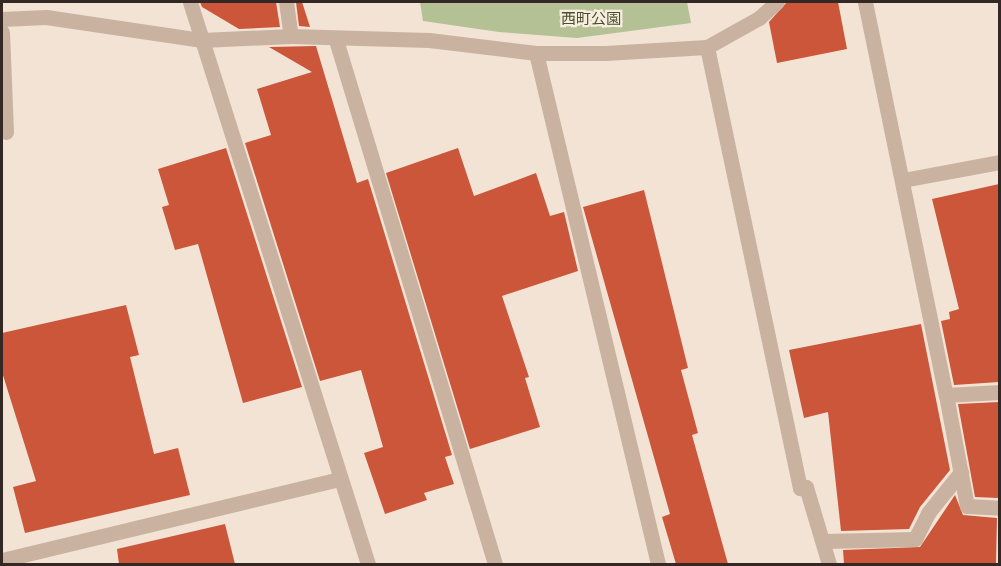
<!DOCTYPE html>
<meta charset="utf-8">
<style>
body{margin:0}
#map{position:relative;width:1001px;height:566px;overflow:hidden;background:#f2e3d5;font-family:Mulish,"Noto Sans JP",sans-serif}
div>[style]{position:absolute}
.green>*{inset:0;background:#b4c195}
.building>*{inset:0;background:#cc5639}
.minor>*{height:15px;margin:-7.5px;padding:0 7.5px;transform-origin:7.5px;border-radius:7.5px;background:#cab2a1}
span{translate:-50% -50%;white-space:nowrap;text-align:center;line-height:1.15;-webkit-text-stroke:4.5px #f9ede1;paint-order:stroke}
.park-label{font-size:15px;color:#445327}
.frame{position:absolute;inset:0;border:3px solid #332824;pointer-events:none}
</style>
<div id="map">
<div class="green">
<div style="clip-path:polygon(420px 2px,687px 2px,691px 23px,577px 38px,499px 32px,423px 21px)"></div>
</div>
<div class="building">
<div style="clip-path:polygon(200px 2px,276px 2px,280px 27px,239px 29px,202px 7px)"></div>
<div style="clip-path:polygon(296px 2px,302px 2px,310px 27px,299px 26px)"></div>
<div style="clip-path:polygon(787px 2px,838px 2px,847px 49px,777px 63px,769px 22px)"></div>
<div style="clip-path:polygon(316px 46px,357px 183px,368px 179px,452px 455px,445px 457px,454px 484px,424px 493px,427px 500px,385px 514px,364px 453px,383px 447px,361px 370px,320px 381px,245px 143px,271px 135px,257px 89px,312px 72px,269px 47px)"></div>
<div style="clip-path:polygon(226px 148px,302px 387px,243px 403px,198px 244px,175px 250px,162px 207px,169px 205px,158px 169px)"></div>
<div style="clip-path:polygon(458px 148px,474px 196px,536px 173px,550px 216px,564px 212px,578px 271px,502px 296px,529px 377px,525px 378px,540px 427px,470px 449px,386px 173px)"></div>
<div style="clip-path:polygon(999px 184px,999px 382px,954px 385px,941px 321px,950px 319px,949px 312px,959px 309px,932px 199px)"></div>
<div style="clip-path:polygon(644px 190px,688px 368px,681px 370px,698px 433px,692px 435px,728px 564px,676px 564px,662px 517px,670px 514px,583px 207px)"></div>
<div style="clip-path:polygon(126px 305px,139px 355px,130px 357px,154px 454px,178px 448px,190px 495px,25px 533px,13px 487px,36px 481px,2px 372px,2px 333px)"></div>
<div style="clip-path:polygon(921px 324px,950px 470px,920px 507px,909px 529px,841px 531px,828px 412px,804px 418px,789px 350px)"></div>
<div style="clip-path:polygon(999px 402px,998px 498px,975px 497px,958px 404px)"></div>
<div style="clip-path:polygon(955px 495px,963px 515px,997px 518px,996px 564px,844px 564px,843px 550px,920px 547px)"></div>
<div style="clip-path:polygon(225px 524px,235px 564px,119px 564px,117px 549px)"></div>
</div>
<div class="minor">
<div style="left:190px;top:2px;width:590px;rotate:72.43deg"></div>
<div style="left:286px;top:2px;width:34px;rotate:82deg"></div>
<div style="left:865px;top:2px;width:401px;rotate:78.4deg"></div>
<div style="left:946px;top:395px;width:54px;rotate:-3.2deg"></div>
<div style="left:2px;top:19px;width:44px;rotate:-2.6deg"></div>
<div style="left:46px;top:17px;width:158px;rotate:8.4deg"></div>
<div style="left:202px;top:40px;width:89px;rotate:-2.6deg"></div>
<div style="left:291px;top:36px;width:138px;rotate:1.7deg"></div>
<div style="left:429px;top:40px;width:108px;rotate:6.9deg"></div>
<div style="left:536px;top:53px;width:69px"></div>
<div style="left:605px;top:53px;width:102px;rotate:-3.4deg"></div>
<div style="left:707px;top:47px;width:60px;rotate:-29.1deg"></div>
<div style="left:759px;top:18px;width:24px;rotate:-42deg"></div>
<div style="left:2px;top:32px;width:100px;rotate:87.7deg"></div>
<div style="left:336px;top:40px;width:548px;rotate:73.12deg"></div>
<div style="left:707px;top:47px;width:451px;rotate:78.1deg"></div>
<div style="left:800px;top:488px;width:6px;rotate:-9deg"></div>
<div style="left:806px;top:487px;width:80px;rotate:73.4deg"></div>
<div style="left:536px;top:53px;width:525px;rotate:76.57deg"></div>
<div style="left:903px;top:180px;width:99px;rotate:-10.5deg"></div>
<div style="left:946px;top:395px;width:113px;rotate:79.3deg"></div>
<div style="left:967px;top:506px;width:33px;rotate:3deg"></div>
<div style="left:824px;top:541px;width:91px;rotate:-1.3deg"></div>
<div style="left:915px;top:539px;width:29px;rotate:-63deg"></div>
<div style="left:928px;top:513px;width:53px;rotate:-51.2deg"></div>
<div style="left:2px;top:560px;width:348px;rotate:-13.5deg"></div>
</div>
<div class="park-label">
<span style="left:591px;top:19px">西町公園</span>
</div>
<div class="frame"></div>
</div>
